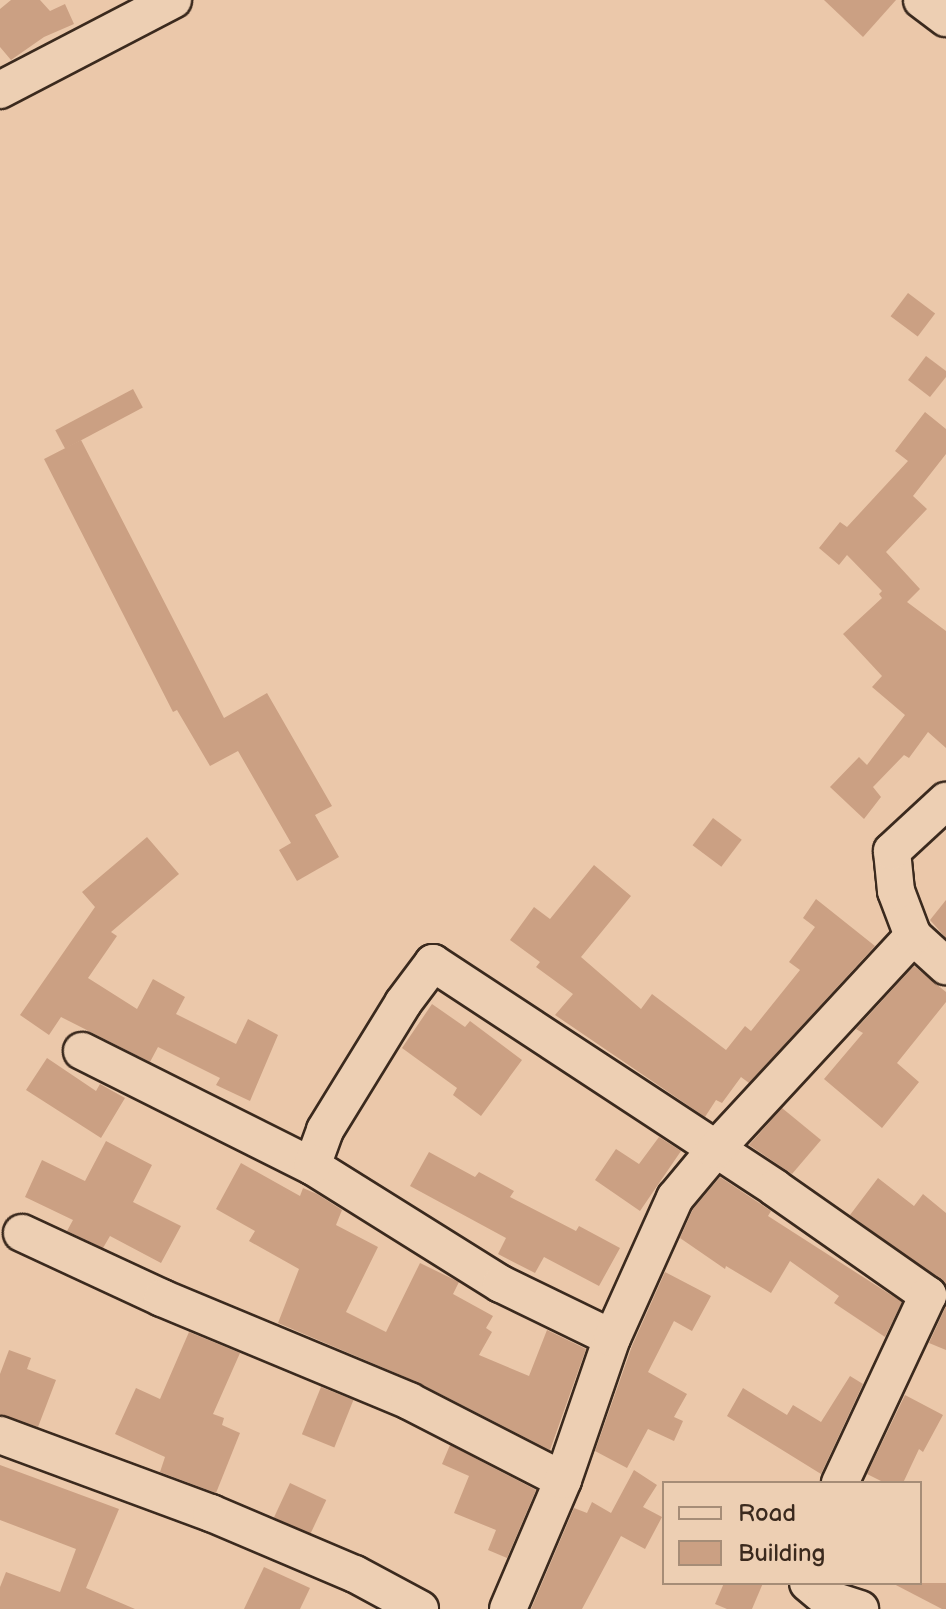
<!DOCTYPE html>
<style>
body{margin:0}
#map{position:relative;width:946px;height:1609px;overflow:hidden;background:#ebc8aa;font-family:"Balsamiq Sans",sans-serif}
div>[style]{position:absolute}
.building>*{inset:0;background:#cba083;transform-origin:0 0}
.roads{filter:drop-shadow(2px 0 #3b2a1e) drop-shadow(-2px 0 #3b2a1e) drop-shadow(0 2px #3b2a1e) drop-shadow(0 -2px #3b2a1e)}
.minor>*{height:36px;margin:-18px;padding:0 18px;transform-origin:18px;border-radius:18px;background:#edcfb3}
span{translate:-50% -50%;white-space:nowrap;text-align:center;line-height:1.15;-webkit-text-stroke:6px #edcfb3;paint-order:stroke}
.legend{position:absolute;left:662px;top:1481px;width:260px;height:104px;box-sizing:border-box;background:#edcfb3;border:2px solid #a68d77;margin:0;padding:10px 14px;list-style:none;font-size:24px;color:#3b2a1e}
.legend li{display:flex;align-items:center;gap:16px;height:40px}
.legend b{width:40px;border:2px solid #a68d77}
</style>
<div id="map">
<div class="building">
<div style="clip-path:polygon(11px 0,40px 0,50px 11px,65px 4px,74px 24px,44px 37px,11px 60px,0 47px,0 9px)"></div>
<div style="clip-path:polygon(824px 0,896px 0,863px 37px)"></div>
<div style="left:908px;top:293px;width:34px;height:29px;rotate:37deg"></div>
<div style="clip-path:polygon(926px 356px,946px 371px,946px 377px,930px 397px,908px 380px)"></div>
<div style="left:133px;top:389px;width:21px;height:88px;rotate:62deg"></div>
<div style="clip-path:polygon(925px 412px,946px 429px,946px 454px,913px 496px,927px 509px,886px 552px,920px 589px,907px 602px,946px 631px,946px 748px,928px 732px,909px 758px,904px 755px,873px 787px,881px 797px,864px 819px,830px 787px,859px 757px,867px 765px,905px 715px,872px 687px,882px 676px,843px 634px,882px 598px,879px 594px,882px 591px,847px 555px,839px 565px,819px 548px,840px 522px,847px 527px,908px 461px,895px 451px)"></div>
<div style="clip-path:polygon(81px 440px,224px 718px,267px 693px,332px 806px,315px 815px,339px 857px,297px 881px,279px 850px,291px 843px,238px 751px,210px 766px,177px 710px,173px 712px,44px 459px)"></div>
<div style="left:713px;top:818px;width:36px;height:34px;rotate:37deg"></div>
<div style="clip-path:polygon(147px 837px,179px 874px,111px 932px,117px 936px,88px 978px,137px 1009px,153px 979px,185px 997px,176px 1014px,236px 1044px,248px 1019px,278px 1035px,250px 1101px,216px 1085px,220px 1078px,158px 1047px,150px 1062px,61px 1017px,49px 1035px,20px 1015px,95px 907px,82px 892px)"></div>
<div style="clip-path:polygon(594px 865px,631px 896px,581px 957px,641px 1009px,652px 994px,726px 1050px,745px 1026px,751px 1031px,800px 970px,789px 962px,815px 927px,803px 918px,816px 899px,875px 946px,749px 1083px,741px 1077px,722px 1103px,716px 1100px,705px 1117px,555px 1015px,573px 994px,536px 967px,540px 962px,510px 940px,534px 907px,550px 919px)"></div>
<div style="clip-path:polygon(946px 900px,946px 938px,930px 920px)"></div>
<div style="clip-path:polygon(914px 966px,946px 992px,946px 1002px,897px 1063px,919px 1082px,882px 1128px,824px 1079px,863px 1033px,856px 1029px)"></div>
<div style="clip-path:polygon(432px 1004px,465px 1027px,470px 1021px,522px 1060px,481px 1116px,453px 1095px,457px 1088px,402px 1048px)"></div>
<div style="clip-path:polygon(47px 1058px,96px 1091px,100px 1084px,125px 1098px,101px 1138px,26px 1090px)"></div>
<div style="clip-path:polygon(782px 1108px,821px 1140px,792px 1174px,749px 1145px)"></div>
<div style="clip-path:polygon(659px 1137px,681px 1151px,640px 1211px,595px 1180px,616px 1149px,639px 1164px)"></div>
<div style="clip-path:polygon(106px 1141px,152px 1165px,133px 1202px,181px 1226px,161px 1263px,110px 1236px,103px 1248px,67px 1231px,73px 1220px,25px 1197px,42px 1160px,85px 1181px)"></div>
<div style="clip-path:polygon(429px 1152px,475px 1177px,479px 1172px,514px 1191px,510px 1197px,576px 1231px,579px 1226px,620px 1248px,599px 1286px,544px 1257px,535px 1273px,498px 1254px,506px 1238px,410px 1186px)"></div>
<div style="clip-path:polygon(241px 1163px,300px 1196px,303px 1188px,317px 1194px,342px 1210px,336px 1225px,378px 1247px,346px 1312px,386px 1332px,420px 1263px,459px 1282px,453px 1294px,493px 1316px,486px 1328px,492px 1332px,479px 1355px,529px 1376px,547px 1330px,586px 1349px,550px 1450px,417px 1382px,278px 1323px,299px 1269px,249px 1241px,255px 1231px,216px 1209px)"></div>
<div style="clip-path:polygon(720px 1177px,771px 1211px,768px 1216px,902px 1302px,885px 1337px,834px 1303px,839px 1296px,790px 1261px,771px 1293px,726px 1266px,725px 1269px,680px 1238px,693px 1209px)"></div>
<div style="clip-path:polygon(878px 1178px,914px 1206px,923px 1194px,946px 1213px,946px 1284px,850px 1215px)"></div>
<div style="clip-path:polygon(665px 1272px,711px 1296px,692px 1331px,674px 1321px,648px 1372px,687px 1394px,674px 1417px,683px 1421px,674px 1441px,648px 1429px,627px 1468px,595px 1451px,632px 1346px)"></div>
<div style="clip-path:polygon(946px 1306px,946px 1350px,929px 1343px)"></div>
<div style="clip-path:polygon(189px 1332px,240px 1353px,213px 1414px,224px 1418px,222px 1425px,240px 1433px,216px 1493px,160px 1472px,165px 1457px,115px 1434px,136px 1388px,160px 1399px)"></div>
<div style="clip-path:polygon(9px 1350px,31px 1358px,27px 1369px,56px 1380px,38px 1427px,0 1415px,0 1374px)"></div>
<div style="clip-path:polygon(850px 1376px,863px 1384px,821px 1474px,727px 1416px,743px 1388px,787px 1415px,793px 1405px,821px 1422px)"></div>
<div style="left:321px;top:1387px;width:35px;height:51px;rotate:22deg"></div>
<div style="clip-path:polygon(905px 1395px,943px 1415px,923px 1452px,919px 1449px,903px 1483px,885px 1483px,867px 1474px)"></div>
<div style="clip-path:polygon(450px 1445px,536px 1490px,507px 1558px,488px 1550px,496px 1530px,454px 1513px,469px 1476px,442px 1464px)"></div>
<div style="clip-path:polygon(0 1465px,119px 1509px,86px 1588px,135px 1609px,0 1609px,0 1587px,6px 1572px,60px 1592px,76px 1549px,0 1520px)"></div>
<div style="clip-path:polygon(634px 1470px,657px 1485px,643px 1507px,662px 1517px,645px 1549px,621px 1536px,582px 1609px,531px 1609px,574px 1508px,587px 1513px,592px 1502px,611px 1513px)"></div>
<div style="left:290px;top:1483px;width:40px;height:38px;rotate:25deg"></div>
<div style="clip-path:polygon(264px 1567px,310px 1588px,300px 1609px,244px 1609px)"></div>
<div style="clip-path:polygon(724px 1583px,763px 1583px,752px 1609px,727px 1609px,715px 1604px)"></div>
<div style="clip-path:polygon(892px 1583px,946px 1583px,946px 1609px,942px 1609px)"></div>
</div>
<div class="roads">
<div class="minor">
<div style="left:922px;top:0;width:30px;rotate:37deg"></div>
<div style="left:0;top:90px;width:195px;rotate:-27.5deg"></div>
<div style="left:913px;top:936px;width:45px;rotate:42.3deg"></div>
<div style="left:82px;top:1051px;width:257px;rotate:26.6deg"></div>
<div style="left:312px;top:1166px;width:223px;rotate:32deg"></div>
<div style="left:501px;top:1284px;width:123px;rotate:25.9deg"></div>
<div style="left:312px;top:1166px;width:38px;rotate:-70deg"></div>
<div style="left:325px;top:1130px;width:149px;rotate:-58.4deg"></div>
<div style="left:403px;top:1003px;width:50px;rotate:-53.1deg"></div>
<div style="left:433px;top:963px;width:409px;rotate:33.3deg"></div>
<div style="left:775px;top:1188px;width:187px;rotate:35deg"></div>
<div style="left:928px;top:1295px;width:208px;rotate:115.1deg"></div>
<div style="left:22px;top:1233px;width:154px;rotate:24.9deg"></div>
<div style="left:162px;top:1298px;width:268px;rotate:22.6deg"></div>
<div style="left:409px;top:1401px;width:173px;rotate:27.2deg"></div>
<div style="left:0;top:1435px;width:225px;rotate:20.3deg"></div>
<div style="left:211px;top:1513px;width:156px;rotate:23deg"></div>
<div style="left:355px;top:1574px;width:74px;rotate:28.3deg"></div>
<div style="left:808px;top:1583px;width:23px;rotate:40deg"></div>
<div style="left:826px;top:1598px;width:36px;rotate:18deg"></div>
<div style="left:508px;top:1609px;width:140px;rotate:-66.9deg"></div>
<div style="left:563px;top:1480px;width:150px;rotate:-71deg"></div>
<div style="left:612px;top:1338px;width:154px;rotate:-65.8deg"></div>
<div style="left:675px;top:1198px;width:62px;rotate:-50.2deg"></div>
<div style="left:715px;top:1150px;width:292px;rotate:-47.2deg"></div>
<div style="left:913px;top:936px;width:48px;rotate:-110.7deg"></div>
<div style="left:896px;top:891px;width:40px;rotate:-95.7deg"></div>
<div style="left:892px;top:851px;width:74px;rotate:-42.8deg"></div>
</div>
</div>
<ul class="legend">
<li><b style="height:10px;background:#edcfb3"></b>Road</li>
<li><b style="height:22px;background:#cba083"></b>Building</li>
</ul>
</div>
